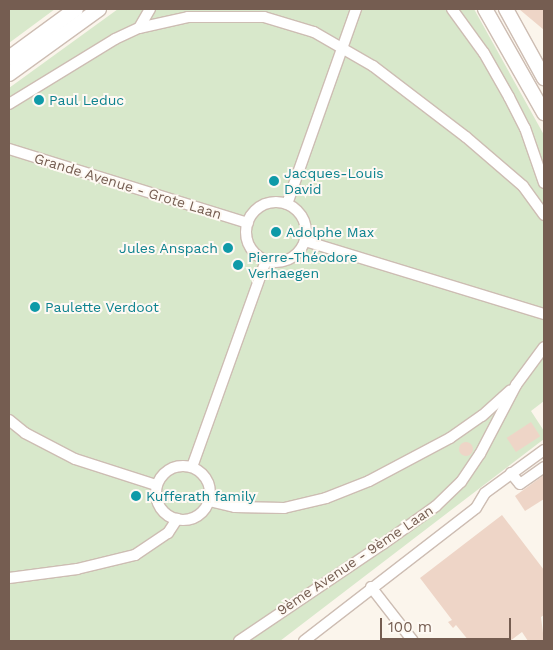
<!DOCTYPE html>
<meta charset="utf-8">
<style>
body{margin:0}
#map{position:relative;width:553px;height:650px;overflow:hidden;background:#fbf5ec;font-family:"Work Sans",sans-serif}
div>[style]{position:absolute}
.green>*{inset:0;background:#d8e8cb}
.building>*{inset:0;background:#eed5c7;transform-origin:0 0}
.round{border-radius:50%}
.roads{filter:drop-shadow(1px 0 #cdbdb3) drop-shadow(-1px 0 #cdbdb3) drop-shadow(0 1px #cdbdb3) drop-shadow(0 -1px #cdbdb3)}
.street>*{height:10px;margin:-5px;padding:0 5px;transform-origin:5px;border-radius:5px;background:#fff}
.street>.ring{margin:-5px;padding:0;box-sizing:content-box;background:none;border:10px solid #fff;border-radius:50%}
.secondary>*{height:14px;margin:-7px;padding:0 7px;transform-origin:7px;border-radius:7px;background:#fff}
.dots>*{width:14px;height:14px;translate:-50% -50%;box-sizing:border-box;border:2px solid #fef9f3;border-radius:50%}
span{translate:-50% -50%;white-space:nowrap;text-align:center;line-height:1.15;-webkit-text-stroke:4px #fef9f3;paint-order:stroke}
.culture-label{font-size:14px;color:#0d838f}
.left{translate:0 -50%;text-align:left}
.right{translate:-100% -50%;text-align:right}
.street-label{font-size:14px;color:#755d51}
.frame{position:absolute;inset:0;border:10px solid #755d51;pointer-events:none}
.scale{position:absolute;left:380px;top:618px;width:131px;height:22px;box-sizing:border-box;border:2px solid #755d51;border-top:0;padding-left:6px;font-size:15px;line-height:18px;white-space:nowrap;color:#755d51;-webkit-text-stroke:4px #fef9f3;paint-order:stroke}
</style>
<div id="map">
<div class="green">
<div style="clip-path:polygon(9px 9px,55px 9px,9px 43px)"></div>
<div style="clip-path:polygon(118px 9px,474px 9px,544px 135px,544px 401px,531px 411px,544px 431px,544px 439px,280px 641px,9px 641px,9px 88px)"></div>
</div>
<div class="building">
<div style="clip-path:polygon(519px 9px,544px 9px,544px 30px)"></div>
<div style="left:531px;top:422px;width:17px;height:29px;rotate:57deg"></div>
<div class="round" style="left:459px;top:442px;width:14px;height:14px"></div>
<div style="clip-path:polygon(544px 475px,544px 499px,525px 511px,515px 496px)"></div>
<div style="clip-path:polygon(502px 515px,544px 570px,544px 615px,541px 617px,544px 641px,528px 641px,522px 632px,510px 641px,469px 641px,456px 625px,453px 628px,448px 622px,452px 620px,420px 578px)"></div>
</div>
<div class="roads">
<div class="street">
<div style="left:452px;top:9px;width:54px;rotate:54deg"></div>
<div style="left:484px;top:53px;width:51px;rotate:60.4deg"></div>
<div style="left:509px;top:97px;width:35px;rotate:63deg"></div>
<div style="left:525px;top:128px;width:58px;rotate:70.9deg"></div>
<div style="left:139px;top:28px;width:22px;rotate:-60deg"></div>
<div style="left:9px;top:104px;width:124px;rotate:-31.5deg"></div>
<div style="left:115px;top:39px;width:26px;rotate:-25deg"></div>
<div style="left:139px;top:28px;width:50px;rotate:-12.7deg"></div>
<div style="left:188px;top:17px;width:76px"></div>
<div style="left:264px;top:17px;width:52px;rotate:16.7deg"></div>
<div style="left:314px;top:32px;width:68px;rotate:30deg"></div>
<div style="left:373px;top:66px;width:117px;rotate:37.4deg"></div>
<div style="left:466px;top:137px;width:75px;rotate:40.7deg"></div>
<div style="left:523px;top:186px;width:36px;rotate:54deg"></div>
<div style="left:9px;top:149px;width:250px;rotate:17.2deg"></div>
<div class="ring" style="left:246px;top:202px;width:50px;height:50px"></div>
<div style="left:287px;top:204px;width:207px;rotate:-70.5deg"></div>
<div style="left:305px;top:241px;width:250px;rotate:17deg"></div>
<div style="left:9px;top:420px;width:21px;rotate:39deg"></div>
<div style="left:25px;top:433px;width:56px;rotate:27.5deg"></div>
<div style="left:75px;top:459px;width:85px;rotate:17.8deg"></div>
<div class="ring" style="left:156px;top:466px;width:44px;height:44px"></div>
<div style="left:192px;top:467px;width:220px;rotate:-70.3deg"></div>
<div style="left:511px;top:473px;width:14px;rotate:51deg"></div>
<div style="left:520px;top:484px;width:29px;rotate:-35deg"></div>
<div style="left:209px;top:501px;width:27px;rotate:13deg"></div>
<div style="left:235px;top:507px;width:49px;rotate:1.2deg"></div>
<div style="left:284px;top:508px;width:43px;rotate:-13.4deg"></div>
<div style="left:326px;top:498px;width:46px;rotate:-21.6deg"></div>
<div style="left:369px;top:481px;width:92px;rotate:-28deg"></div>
<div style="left:450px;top:438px;width:39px;rotate:-35deg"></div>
<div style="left:482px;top:416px;width:38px;rotate:-42deg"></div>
<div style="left:9px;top:578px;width:69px;rotate:-7.5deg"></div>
<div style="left:77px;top:569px;width:60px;rotate:-13.6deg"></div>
<div style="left:135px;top:555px;width:40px;rotate:-34deg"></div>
<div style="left:168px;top:533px;width:17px;rotate:-57deg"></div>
<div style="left:371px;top:587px;width:68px;rotate:52.1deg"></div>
<div style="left:239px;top:641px;width:174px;rotate:-34deg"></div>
<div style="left:383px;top:544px;width:65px;rotate:-35.6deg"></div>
<div style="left:436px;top:506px;width:35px;rotate:-44deg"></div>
<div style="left:461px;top:482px;width:34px;rotate:-56deg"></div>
<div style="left:480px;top:454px;width:78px;rotate:-62.4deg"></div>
<div style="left:516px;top:385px;width:47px;rotate:-53.6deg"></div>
<div style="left:304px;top:641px;width:217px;rotate:-37.7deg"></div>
<div style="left:476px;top:508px;width:17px;rotate:-59deg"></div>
<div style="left:485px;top:493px;width:73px;rotate:-36.1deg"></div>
</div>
<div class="secondary">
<div style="left:485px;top:9px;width:120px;rotate:60.4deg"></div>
<div style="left:506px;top:9px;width:79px;rotate:61.2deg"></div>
<div style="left:9px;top:58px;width:83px;rotate:-36.2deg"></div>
<div style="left:9px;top:74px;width:111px;rotate:-35.8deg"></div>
</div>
</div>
<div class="dots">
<div style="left:39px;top:100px;background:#0f9aa8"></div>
<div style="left:274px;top:181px;background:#0f9aa8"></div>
<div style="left:276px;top:232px;background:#0f9aa8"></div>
<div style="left:228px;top:248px;background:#0f9aa8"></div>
<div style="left:238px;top:265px;background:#0f9aa8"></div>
<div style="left:35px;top:307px;background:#0f9aa8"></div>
<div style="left:136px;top:496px;background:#0f9aa8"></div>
</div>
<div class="culture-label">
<span class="left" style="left:49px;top:100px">Paul Leduc</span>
<span class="left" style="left:284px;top:181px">Jacques-Louis<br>David</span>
<span class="left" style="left:286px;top:232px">Adolphe Max</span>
<span class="right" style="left:218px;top:248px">Jules Anspach</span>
<span class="left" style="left:248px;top:265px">Pierre-Théodore<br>Verhaegen</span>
<span class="left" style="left:45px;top:307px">Paulette Verdoot</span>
<span class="left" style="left:146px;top:496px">Kufferath family</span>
</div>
<div class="street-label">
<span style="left:128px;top:186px;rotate:17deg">Grande Avenue - Grote Laan</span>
<span style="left:355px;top:560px;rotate:-34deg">9ème Avenue - 9ème Laan</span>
</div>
<div class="frame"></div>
<div class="scale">100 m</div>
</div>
